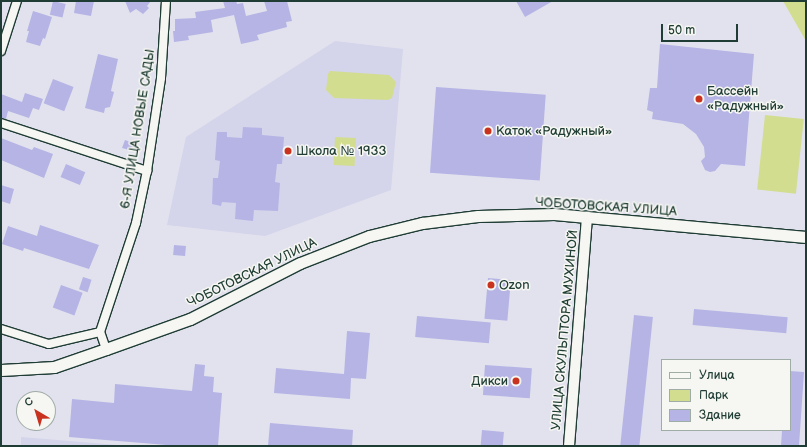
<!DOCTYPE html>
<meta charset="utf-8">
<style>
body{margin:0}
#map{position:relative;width:807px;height:447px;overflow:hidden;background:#e2e2ee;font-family:"Balsamiq Sans",sans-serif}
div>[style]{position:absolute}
.built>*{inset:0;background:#d4d4eb}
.green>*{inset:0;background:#d2dd90;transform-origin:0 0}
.building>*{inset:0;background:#b5b4e5;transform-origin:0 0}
.roads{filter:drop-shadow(1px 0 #1f3d34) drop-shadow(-1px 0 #1f3d34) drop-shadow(0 1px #1f3d34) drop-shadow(0 -1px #1f3d34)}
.minor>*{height:8px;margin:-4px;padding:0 4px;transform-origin:4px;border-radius:4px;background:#f6f6f2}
.tertiary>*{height:10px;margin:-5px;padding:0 5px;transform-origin:5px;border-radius:5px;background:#f6f6f2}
.secondary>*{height:11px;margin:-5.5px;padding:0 5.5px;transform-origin:5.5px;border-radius:5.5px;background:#f6f6f2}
.dots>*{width:11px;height:11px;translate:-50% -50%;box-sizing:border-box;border:2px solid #f6f6f2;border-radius:50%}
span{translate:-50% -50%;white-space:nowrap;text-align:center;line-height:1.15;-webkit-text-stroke:3px #f6f6f2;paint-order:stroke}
.poi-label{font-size:13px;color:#1f3d34}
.left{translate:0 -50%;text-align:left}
.right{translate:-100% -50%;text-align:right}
.street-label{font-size:13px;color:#1f3d34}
.frame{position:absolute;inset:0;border:2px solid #1f3d34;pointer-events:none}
.legend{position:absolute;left:661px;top:359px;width:130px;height:72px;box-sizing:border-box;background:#f6f6f2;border:1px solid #a0aca6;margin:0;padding:5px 7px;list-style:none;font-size:12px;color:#1f3d34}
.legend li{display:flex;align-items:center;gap:8px;height:20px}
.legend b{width:20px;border:1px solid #a0aca6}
.north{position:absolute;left:16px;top:391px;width:40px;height:40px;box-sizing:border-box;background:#f6f6f2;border:1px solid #a0aca6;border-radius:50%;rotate:322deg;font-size:11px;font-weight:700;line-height:16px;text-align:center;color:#1f3d34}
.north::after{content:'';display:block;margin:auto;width:14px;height:18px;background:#c8321e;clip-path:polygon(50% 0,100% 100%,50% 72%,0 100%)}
.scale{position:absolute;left:661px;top:24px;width:77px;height:18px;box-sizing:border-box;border:2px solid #1f3d34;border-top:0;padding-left:5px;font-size:12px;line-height:14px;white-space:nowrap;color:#1f3d34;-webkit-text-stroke:3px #f6f6f2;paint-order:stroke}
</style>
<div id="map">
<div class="built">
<div style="clip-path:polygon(335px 41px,403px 49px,391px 190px,265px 236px,167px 225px,186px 137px)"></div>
<div style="clip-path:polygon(21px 437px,130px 446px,21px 446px)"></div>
</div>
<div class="green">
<div style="clip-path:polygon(783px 1px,806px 1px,806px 41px)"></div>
<div style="clip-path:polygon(330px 71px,389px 75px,396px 82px,392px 98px,388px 100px,334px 98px,326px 90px,328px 74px)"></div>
<div style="left:765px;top:115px;width:39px;height:75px;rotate:6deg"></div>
<div style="left:335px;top:137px;width:21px;height:28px;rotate:3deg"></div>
</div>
<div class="building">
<div style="left:53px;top:1px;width:13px;height:14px;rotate:13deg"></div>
<div style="clip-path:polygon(76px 1px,94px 1px,91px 16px,74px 13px)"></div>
<div style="clip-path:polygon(125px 1px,151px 1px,147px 6px,149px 8px,143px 14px,136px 9px,130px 13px)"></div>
<div style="clip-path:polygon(223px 1px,236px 1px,237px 4px,243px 3px,246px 16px,267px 11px,264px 1px,287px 1px,292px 21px,286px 22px,287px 27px,257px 35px,259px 40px,241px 44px,234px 15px,211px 20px,213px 32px,188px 36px,189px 40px,174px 42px,173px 31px,175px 31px,175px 19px,196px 18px,195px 12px,225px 8px)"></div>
<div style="clip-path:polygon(516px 1px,553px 1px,525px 17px)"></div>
<div style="clip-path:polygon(33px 11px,52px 17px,45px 39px,43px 38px,40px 46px,26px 42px,29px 31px,27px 31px)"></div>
<div style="clip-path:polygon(660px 44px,754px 54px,745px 166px,721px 164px,715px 171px,710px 172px,705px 170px,701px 161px,705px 157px,704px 147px,696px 134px,683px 124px,652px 119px,653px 112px,647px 110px,650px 88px,657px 88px)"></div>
<div style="clip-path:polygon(98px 54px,118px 59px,111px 91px,114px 92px,110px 107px,105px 108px,104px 113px,85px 108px)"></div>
<div style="left:53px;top:79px;width:22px;height:26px;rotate:21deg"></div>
<div style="left:436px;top:87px;width:110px;height:86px;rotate:4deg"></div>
<div style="clip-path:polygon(25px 93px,43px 99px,39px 110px,33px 108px,29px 118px,8px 111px,6px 119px,1px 118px,1px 94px,22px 102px)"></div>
<div style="clip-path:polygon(243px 127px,262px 128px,262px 135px,284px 137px,282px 164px,277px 164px,275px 182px,280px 183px,278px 211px,254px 210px,253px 221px,235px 219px,236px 203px,222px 202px,221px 206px,212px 204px,213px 178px,218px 178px,220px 161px,215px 160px,217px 132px,227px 132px,227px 137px,242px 138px)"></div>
<div style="clip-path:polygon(1px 138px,32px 150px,34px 147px,53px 154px,44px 178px,1px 160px)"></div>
<div style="clip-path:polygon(125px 140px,136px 144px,133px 151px,122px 148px)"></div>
<div style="left:66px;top:164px;width:21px;height:14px;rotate:23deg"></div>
<div style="clip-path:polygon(1px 185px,14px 189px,10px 204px,1px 201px)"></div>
<div style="clip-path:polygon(40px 225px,99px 245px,89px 269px,24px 248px,23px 251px,2px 244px,8px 226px,37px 236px)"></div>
<div style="left:174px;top:245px;width:12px;height:10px;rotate:5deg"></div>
<div style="left:83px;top:277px;width:9px;height:13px;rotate:18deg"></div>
<div style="left:488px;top:278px;width:23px;height:41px;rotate:5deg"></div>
<div style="left:61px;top:285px;width:23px;height:24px;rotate:20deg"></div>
<div style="left:694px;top:309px;width:94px;height:16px;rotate:5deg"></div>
<div style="left:634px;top:315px;width:19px;height:131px;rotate:6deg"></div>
<div style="left:417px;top:316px;width:74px;height:21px;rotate:5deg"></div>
<div style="clip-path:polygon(347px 331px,370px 333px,366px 379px,351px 378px,350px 399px,274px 393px,276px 368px,344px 374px)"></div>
<div style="clip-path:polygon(195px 364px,205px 365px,204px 376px,214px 377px,213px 392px,222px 393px,218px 446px,179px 446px,69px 437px,72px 399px,114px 403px,115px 384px,192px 391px)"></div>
<div style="left:485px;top:365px;width:47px;height:30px;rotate:4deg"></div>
<div style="clip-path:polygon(790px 371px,804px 372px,799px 446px,781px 446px,782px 430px,790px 430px)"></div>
<div style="clip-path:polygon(270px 423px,353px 430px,352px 446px,268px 446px)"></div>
<div style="left:482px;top:430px;width:22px;height:16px;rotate:5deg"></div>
</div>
<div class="roads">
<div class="minor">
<div style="left:1px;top:51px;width:52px;rotate:-72.3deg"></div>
<div style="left:1px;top:123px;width:154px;rotate:18.2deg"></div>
<div style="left:1px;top:329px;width:50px;rotate:17.4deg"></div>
<div style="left:49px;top:344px;width:52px;rotate:-13.2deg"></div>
<div style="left:106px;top:349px;width:18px;rotate:-109deg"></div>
<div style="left:100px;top:332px;width:115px;rotate:-71.7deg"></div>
<div style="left:136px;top:223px;width:53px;rotate:-78.1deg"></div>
<div style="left:147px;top:171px;width:94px;rotate:-81.4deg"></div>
<div style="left:161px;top:78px;width:77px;rotate:-86.3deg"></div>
</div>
<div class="tertiary">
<div style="left:569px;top:446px;width:230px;rotate:-85.5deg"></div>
</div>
<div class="secondary">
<div style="left:1px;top:370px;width:53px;rotate:-3.2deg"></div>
<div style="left:54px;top:367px;width:55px;rotate:-19.1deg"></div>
<div style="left:106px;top:349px;width:89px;rotate:-19.7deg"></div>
<div style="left:190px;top:319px;width:123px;rotate:-27deg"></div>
<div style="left:300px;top:263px;width:74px;rotate:-21.4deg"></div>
<div style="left:369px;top:236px;width:55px;rotate:-13.8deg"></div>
<div style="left:422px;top:223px;width:56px;rotate:-7.1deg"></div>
<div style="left:478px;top:216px;width:76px;rotate:-1.5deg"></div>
<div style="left:554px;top:214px;width:253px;rotate:5.2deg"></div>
</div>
</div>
<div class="dots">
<div style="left:699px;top:99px;background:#c8321e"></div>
<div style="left:488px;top:131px;background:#c8321e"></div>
<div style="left:288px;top:151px;background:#c8321e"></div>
<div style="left:491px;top:285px;background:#c8321e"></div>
<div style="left:516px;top:381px;background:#c8321e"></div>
</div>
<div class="poi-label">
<span class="left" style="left:707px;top:99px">Бассейн<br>«Радужный»</span>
<span class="left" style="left:496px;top:131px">Каток «Радужный»</span>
<span class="left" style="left:296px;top:151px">Школа № 1933</span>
<span class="left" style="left:499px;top:285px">Ozon</span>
<span class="right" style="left:508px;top:381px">Дикси</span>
</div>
<div class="street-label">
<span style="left:138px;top:129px;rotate:-81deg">6-Я УЛИЦА НОВЫЕ САДЫ</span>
<span style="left:606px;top:207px;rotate:4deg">ЧОБОТОВСКАЯ УЛИЦА</span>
<span style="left:252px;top:273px;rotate:-26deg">ЧОБОТОВСКАЯ УЛИЦА</span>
<span style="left:565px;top:330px;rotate:-85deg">УЛИЦА СКУЛЬПТОРА МУХИНОЙ</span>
</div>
<div class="frame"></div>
<ul class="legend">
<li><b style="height:5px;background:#f6f6f2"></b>Улица</li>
<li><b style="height:11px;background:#d2dd90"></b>Парк</li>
<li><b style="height:11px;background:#b5b4e5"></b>Здание</li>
</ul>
<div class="north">С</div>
<div class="scale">50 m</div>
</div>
